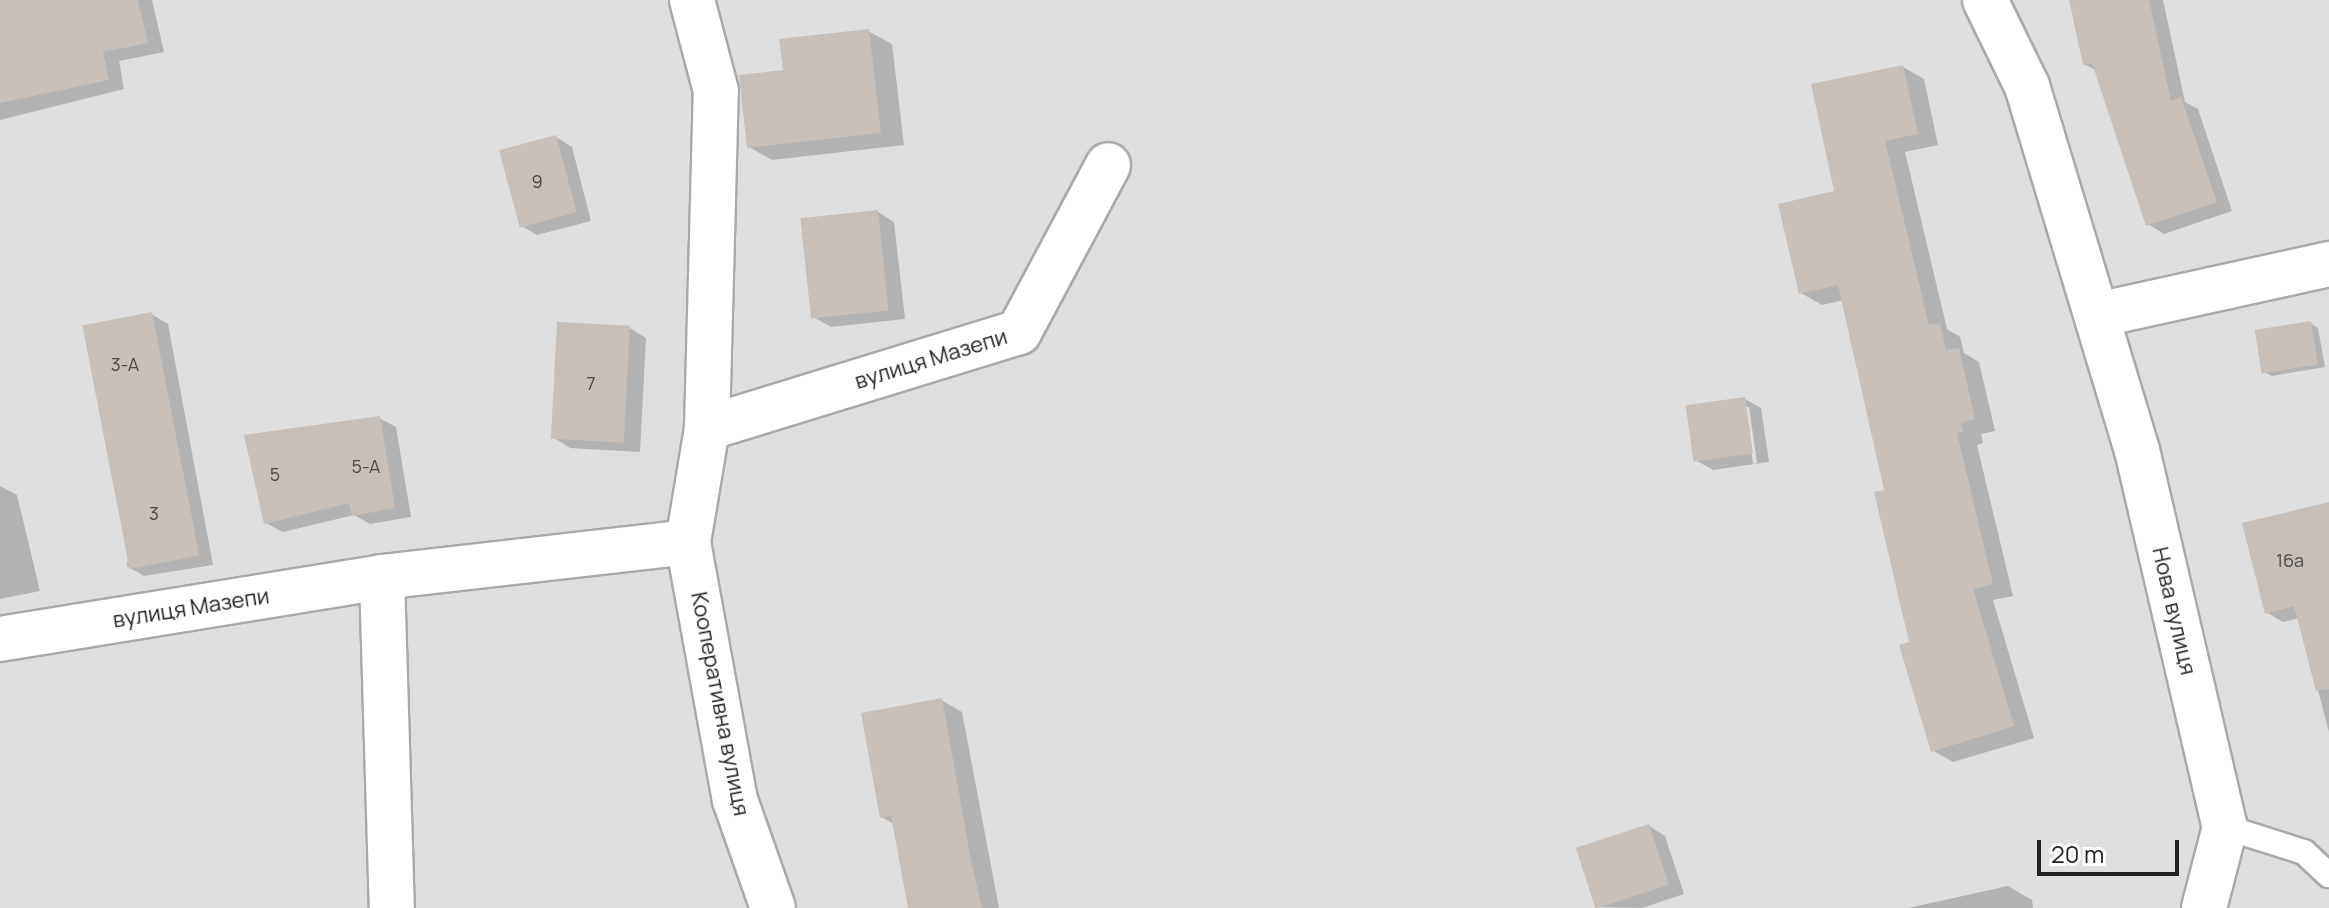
<!DOCTYPE html>
<meta charset="utf-8">
<style>
body{margin:0}
#map{position:relative;width:2329px;height:908px;overflow:hidden;background:#f2efe9;font-family:Manrope,sans-serif}
div>[style]{position:absolute}
.residential>*{inset:0;background:#e0dfdf;transform-origin:0 0}
.shadow>*{inset:0;background:#0003}
.building>*{inset:0;background:#c7bfb8;transform-origin:0 0}
.roads{filter:drop-shadow(2px 0 #a9a9a9) drop-shadow(-2px 0 #a9a9a9) drop-shadow(0 2px #a9a9a9) drop-shadow(0 -2px #a9a9a9)}
.service>*{height:24px;margin:-12px;padding:0 12px;transform-origin:12px;border-radius:12px;background:#fff}
.minor>*{height:44px;margin:-22px;padding:0 22px;transform-origin:22px;border-radius:22px;background:#fff}
span{translate:-50% -50%;white-space:nowrap;text-align:center;line-height:1.15;-webkit-text-stroke:6px #fff;paint-order:stroke}
.number-label{font-size:18px;color:#4b4948}
.number-label span{-webkit-text-stroke-width:0}
.street-label{font-size:22px;color:#222}
.scale{position:absolute;left:2037px;top:840px;width:142px;height:36px;box-sizing:border-box;border:4px solid #222;border-top:0;padding-left:10px;font-size:24px;line-height:28px;white-space:nowrap;color:#222;-webkit-text-stroke:6px #fff;paint-order:stroke}
</style>
<div id="map">
<div class="residential">
<div style="left:0;top:0;width:2329px;height:908px"></div>
</div>
<div class="shadow">
<div style="clip-path:polygon(48px 0,152px 0,164px 52px,119px 61px,124px 89px,0 120px,0 16px)"></div>
<div style="clip-path:polygon(2071px 0,2163px 0,2185px 102px,2198px 109px,2232px 211px,2164px 234px,2148px 224px,2097px 71px,2084px 64px)"></div>
<div style="clip-path:polygon(868px 31px,892px 44px,904px 145px,772px 160px,749px 147px,785px 72px)"></div>
<div style="clip-path:polygon(1903px 67px,1924px 79px,1938px 145px,1905px 152px,1947px 329px,1960px 337px,1964px 353px,1979px 362px,1995px 431px,1981px 434px,1983px 443px,1977px 445px,2013px 596px,1993px 600px,2034px 738px,1953px 762px,1932px 750px,1886px 491px,1844px 300px,1822px 305px,1801px 293px,1837px 193px)"></div>
<div style="clip-path:polygon(556px 137px,572px 147px,591px 221px,537px 235px,520px 225px)"></div>
<div style="clip-path:polygon(878px 212px,894px 222px,905px 319px,831px 327px,815px 318px)"></div>
<div style="clip-path:polygon(151px 314px,168px 324px,213px 565px,144px 576px,127px 566px)"></div>
<div style="clip-path:polygon(2310px 323px,2318px 328px,2325px 367px,2272px 376px,2264px 372px)"></div>
<div style="clip-path:polygon(630px 328px,646px 338px,640px 452px,570px 448px,554px 438px)"></div>
<div style="clip-path:polygon(evenodd,1745px 399px,1761px 408px,1769px 462px,1713px 470px,1697px 461px,1745px 399px,1745px 407px,1749px 407px,1757px 463px,1753px 464px,1745px 407px)"></div>
<div style="clip-path:polygon(379px 418px,396px 427px,411px 517px,370px 524px,354px 515px,283px 532px,266px 523px,246px 436px)"></div>
<div style="clip-path:polygon(0 486px,17px 495px,40px 591px,0 599px)"></div>
<div style="clip-path:polygon(2329px 504px,2329px 732px,2299px 618px,2283px 622px,2266px 612px)"></div>
<div style="clip-path:polygon(941px 700px,962px 712px,999px 908px,910px 908px,895px 825px,882px 817px)"></div>
<div style="clip-path:polygon(1649px 826px,1665px 836px,1684px 894px,1642px 908px,1599px 907px)"></div>
<div style="clip-path:polygon(2008px 886px,2032px 900px,2033px 908px,1908px 908px)"></div>
</div>
<div class="building">
<div style="clip-path:polygon(0 0,138px 0,148px 43px,103px 52px,109px 80px,0 103px)"></div>
<div style="clip-path:polygon(2069px 0,2149px 0,2171px 101px,2181px 97px,2217px 202px,2146px 226px,2092px 63px,2083px 65px)"></div>
<div style="clip-path:polygon(869px 29px,881px 133px,747px 148px,739px 75px,783px 70px,779px 39px)"></div>
<div style="clip-path:polygon(1903px 65px,1918px 134px,1885px 141px,1929px 325px,1940px 323px,1946px 350px,1959px 348px,1975px 419px,1961px 423px,1963px 432px,1957px 433px,1993px 584px,1973px 589px,2014px 726px,1931px 752px,1899px 645px,1909px 642px,1874px 492px,1884px 490px,1838px 285px,1799px 294px,1778px 204px,1834px 191px,1811px 84px)"></div>
<div style="left:556px;top:135px;width:80px;height:59px;rotate:75deg"></div>
<div style="left:878px;top:210px;width:101px;height:78px;rotate:84deg"></div>
<div style="left:152px;top:312px;width:248px;height:71px;rotate:79deg"></div>
<div style="left:2311px;top:321px;width:44px;height:57px;rotate:81deg"></div>
<div style="left:557px;top:322px;width:73px;height:117px;rotate:3deg"></div>
<div style="left:1745px;top:397px;width:57px;height:60px;rotate:82deg"></div>
<div style="clip-path:polygon(380px 416px,395px 508px,352px 516px,349px 503px,264px 524px,244px 435px)"></div>
<div style="clip-path:polygon(2329px 502px,2329px 689px,2316px 691px,2294px 606px,2265px 614px,2242px 523px)"></div>
<div style="clip-path:polygon(942px 698px,971px 860px,982px 908px,908px 908px,891px 816px,880px 818px,861px 713px)"></div>
<div style="left:1649px;top:824px;width:64px;height:77px;rotate:72deg"></div>
</div>
<div class="roads">
<div class="service">
<div style="left:2225px;top:827px;width:83px;rotate:17.6deg"></div>
<div style="left:2304px;top:852px;width:34px;rotate:43deg"></div>
</div>
<div class="minor">
<div style="left:1985px;top:0;width:96px;rotate:64deg"></div>
<div style="left:2027px;top:86px;width:380px;rotate:73.2deg"></div>
<div style="left:2137px;top:450px;width:387px;rotate:76.9deg"></div>
<div style="left:2225px;top:827px;width:84px;rotate:104.5deg"></div>
<div style="left:2097px;top:315px;width:238px;rotate:-12.4deg"></div>
<div style="left:707px;top:428px;width:326px;rotate:-17.1deg"></div>
<div style="left:1019px;top:332px;width:189px;rotate:-61.9deg"></div>
<div style="left:688px;top:542px;width:262px;rotate:79.7deg"></div>
<div style="left:735px;top:800px;width:114px;rotate:70.6deg"></div>
<div style="left:382px;top:577px;width:331px;rotate:88.3deg"></div>
<div style="left:0;top:639px;width:387px;rotate:-9.2deg"></div>
<div style="left:382px;top:577px;width:308px;rotate:-6.5deg"></div>
<div style="left:688px;top:542px;width:116px;rotate:-80.5deg"></div>
<div style="left:707px;top:428px;width:337px;rotate:-88.5deg"></div>
<div style="left:716px;top:91px;width:94px;rotate:-104.8deg"></div>
</div>
</div>
<div class="number-label">
<span style="left:537px;top:181px">9</span>
<span style="left:125px;top:364px">3-А</span>
<span style="left:591px;top:383px">7</span>
<span style="left:366px;top:466px">5-А</span>
<span style="left:275px;top:474px">5</span>
<span style="left:154px;top:513px">3</span>
<span style="left:2290px;top:560px">16а</span>
</div>
<div class="street-label">
<span style="left:931px;top:359px;rotate:-17deg">вулиця Мазепи</span>
<span style="left:191px;top:608px;rotate:-9deg">вулиця Мазепи</span>
<span style="left:2174px;top:611px;rotate:77deg">Нова вулиця</span>
<span style="left:720px;top:704px;rotate:79deg">Кооперативна вулиця</span>
</div>
<div class="scale">20 m</div>
</div>
